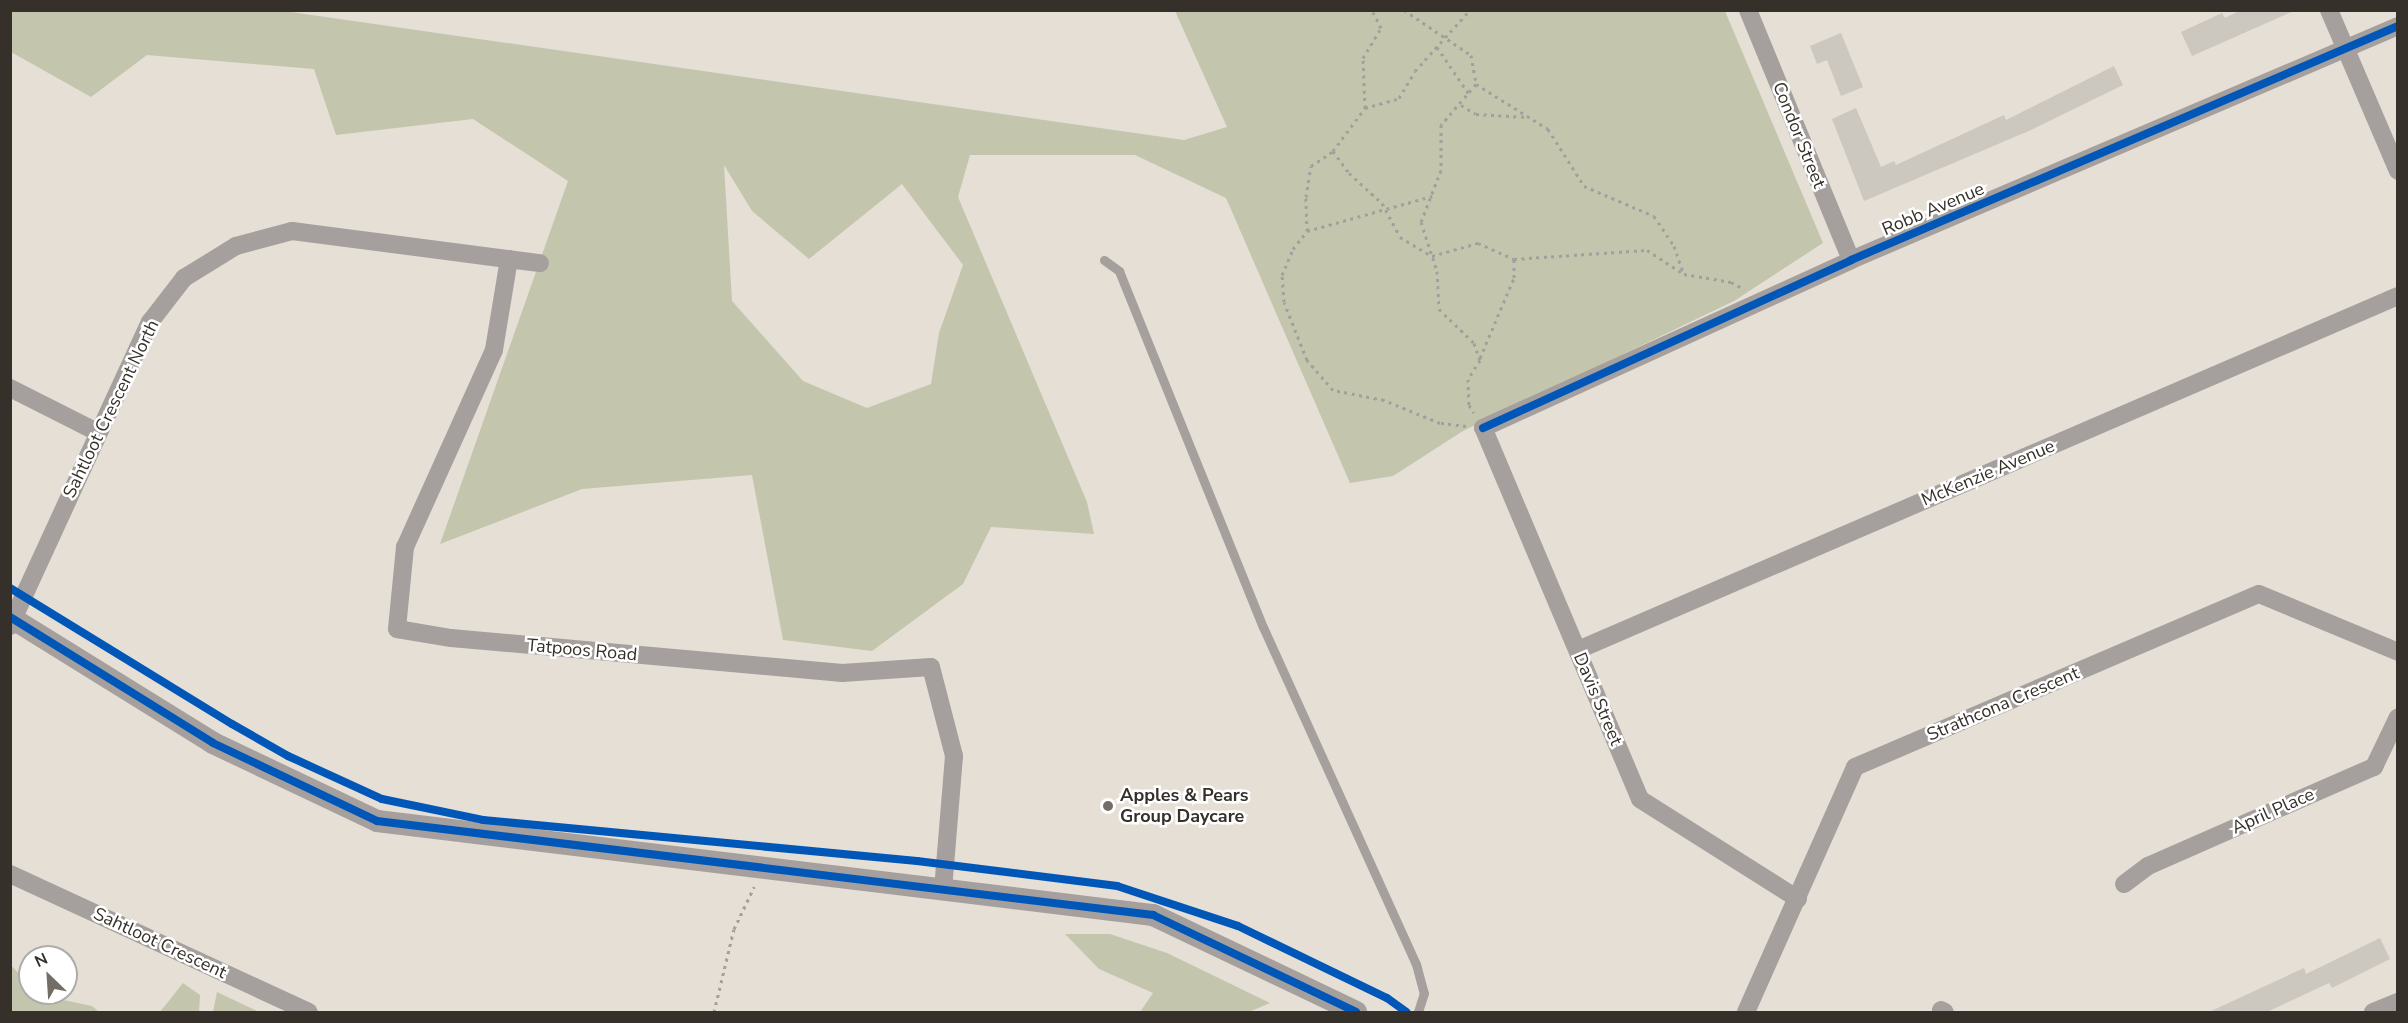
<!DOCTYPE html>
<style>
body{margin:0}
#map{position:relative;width:2408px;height:1023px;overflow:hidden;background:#e6dfd5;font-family:"Nunito Sans",sans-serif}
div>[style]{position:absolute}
.forest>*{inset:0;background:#c3c6ac}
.building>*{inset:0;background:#ccc7bf}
.path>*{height:3px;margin-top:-1.5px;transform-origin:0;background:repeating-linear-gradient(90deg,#a49f9c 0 3px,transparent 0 7.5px)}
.service>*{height:9px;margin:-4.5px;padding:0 4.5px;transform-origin:4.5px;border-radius:4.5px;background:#a5a09e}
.minor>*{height:18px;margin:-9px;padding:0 9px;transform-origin:9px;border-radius:9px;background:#a5a09e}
.tertiary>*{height:22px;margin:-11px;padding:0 11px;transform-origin:11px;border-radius:11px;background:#a5a09e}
.cycleway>*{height:8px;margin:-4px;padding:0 4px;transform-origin:4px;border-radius:4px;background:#0057b8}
.dots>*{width:16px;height:16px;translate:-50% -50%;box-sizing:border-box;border:3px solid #fff;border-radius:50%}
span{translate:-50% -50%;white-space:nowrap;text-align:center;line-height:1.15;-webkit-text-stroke:5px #fff;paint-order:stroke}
.street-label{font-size:18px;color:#353029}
.poi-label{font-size:18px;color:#353029;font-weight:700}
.left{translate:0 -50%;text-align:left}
.frame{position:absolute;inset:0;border:12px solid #353029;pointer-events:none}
.north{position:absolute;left:18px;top:945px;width:60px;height:60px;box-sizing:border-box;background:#fff;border:2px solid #aeaca9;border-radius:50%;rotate:335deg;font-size:16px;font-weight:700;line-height:24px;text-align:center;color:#353029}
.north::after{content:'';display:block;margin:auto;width:21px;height:27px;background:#736d65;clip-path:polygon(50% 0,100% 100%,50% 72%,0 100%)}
</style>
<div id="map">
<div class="forest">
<div style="clip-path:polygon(evenodd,11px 11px,284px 11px,1184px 140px,1227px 127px,1175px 11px,1725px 11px,1823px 243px,1734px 301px,1463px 431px,1393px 476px,1350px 483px,1226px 198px,1135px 155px,970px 155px,958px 197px,1087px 502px,1094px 534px,991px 527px,963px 584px,872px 651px,783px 640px,752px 475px,582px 489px,440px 544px,568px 181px,473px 119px,336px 135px,314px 69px,147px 55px,91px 97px,11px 52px,11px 11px,724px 165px,752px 211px,809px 259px,902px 184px,963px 265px,939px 333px,931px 384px,867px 408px,803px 381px,732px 301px,724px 165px)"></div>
<div style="clip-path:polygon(1065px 934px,1110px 934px,1167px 953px,1270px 1003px,1249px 1012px,1140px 1012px,1153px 993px,1099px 969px)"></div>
<div style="clip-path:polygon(10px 964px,30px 986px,30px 993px,92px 1006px,99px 1012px,11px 1012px)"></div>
<div style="clip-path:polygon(183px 983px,200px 995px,199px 1012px,160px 1012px)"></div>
<div style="clip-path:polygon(217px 992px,259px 1012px,213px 1012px)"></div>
</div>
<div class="building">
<div style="clip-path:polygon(2241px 10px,2296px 10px,2192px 56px,2181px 32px,2222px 13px,2225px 18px)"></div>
<div style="clip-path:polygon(1841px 33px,1863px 87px,1841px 96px,1827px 60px,1817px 64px,1810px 46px)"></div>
<div style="clip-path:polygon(2114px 66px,2123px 85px,2031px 130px,1864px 201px,1832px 119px,1856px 108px,1881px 167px,1894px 161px,1896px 165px,2004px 115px,2006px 120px)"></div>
<div style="clip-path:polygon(2380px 938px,2390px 959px,2332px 988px,2329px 983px,2267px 1012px,2209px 1012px,2304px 968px,2306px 974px)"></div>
</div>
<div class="path">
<div style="left:1404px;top:10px;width:81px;rotate:33.9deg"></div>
<div style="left:1471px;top:55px;width:29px;rotate:80deg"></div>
<div style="left:1476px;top:84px;width:54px;rotate:130.5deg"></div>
<div style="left:1441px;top:125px;width:45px;rotate:90deg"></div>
<div style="left:1441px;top:170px;width:56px;rotate:111deg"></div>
<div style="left:1421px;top:222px;width:52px;rotate:71.9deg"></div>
<div style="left:1437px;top:271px;width:38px;rotate:87deg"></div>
<div style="left:1439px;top:309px;width:49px;rotate:44.2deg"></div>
<div style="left:1474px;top:343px;width:18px;rotate:71deg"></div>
<div style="left:1480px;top:360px;width:22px;rotate:122deg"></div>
<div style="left:1468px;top:379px;width:26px;rotate:88deg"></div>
<div style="left:1469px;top:405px;width:9px;rotate:58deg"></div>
<div style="left:1437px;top:47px;width:57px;rotate:55.8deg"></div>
<div style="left:1476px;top:84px;width:85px;rotate:32deg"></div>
<div style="left:1548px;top:129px;width:67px;rotate:57.7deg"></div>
<div style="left:1584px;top:186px;width:76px;rotate:23.2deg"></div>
<div style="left:1654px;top:216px;width:36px;rotate:56deg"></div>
<div style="left:1674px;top:246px;width:28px;rotate:71deg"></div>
<div style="left:1461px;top:105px;width:17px;rotate:31deg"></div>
<div style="left:1476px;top:114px;width:51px;rotate:3.4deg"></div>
<div style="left:1365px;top:108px;width:50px;rotate:-92.3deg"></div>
<div style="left:1363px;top:58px;width:35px;rotate:-59deg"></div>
<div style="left:1381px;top:28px;width:20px;rotate:-117deg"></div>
<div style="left:1333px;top:151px;width:27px;rotate:54deg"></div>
<div style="left:1349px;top:173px;width:45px;rotate:42.3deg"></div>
<div style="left:1382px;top:203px;width:38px;rotate:62deg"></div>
<div style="left:1400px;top:237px;width:37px;rotate:31deg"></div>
<div style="left:1432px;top:256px;width:48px;rotate:-15.8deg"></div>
<div style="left:1478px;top:243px;width:39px;rotate:24deg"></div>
<div style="left:1514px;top:259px;width:133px;rotate:-3.9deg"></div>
<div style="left:1647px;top:250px;width:44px;rotate:33deg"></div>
<div style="left:1684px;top:274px;width:48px;rotate:9.7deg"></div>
<div style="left:1731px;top:282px;width:15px;rotate:28deg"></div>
<div style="left:1307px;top:231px;width:130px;rotate:-15.6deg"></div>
<div style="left:1480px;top:358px;width:87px;rotate:-67deg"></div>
<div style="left:1514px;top:278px;width:19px;rotate:-90deg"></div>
<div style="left:1466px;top:426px;width:26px;rotate:-173deg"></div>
<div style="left:1440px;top:423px;width:61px;rotate:-157.7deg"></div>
<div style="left:1384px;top:400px;width:52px;rotate:-168.9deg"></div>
<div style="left:1333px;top:390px;width:40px;rotate:-131deg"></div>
<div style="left:1307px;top:360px;width:62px;rotate:-111.6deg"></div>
<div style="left:1284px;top:302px;width:27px;rotate:-94deg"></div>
<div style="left:1282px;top:275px;width:28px;rotate:-67deg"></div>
<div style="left:1293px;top:249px;width:23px;rotate:-52deg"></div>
<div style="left:1307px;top:231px;width:34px;rotate:-92deg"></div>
<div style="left:1306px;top:197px;width:31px;rotate:-81deg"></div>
<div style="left:1311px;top:166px;width:27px;rotate:-34deg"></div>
<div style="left:1333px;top:151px;width:54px;rotate:-53.3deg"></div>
<div style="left:1365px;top:108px;width:35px;rotate:-16deg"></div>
<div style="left:1399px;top:98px;width:31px;rotate:-59deg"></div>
<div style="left:1415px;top:71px;width:82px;rotate:-48deg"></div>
<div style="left:714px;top:1012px;width:85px;rotate:-76.5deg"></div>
<div style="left:734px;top:929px;width:47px;rotate:-64.5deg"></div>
</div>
<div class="service">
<div style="left:1104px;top:260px;width:19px;rotate:36deg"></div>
<div style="left:1119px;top:271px;width:384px;rotate:68deg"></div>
<div style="left:1263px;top:627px;width:370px;rotate:65.6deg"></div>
<div style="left:1416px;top:964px;width:30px;rotate:75deg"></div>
<div style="left:1424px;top:993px;width:20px;rotate:108deg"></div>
</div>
<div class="minor">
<div style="left:1748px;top:10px;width:270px;rotate:67.6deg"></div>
<div style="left:2329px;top:10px;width:175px;rotate:66.8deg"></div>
<div style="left:509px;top:259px;width:92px;rotate:99.4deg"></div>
<div style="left:494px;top:350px;width:216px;rotate:114.3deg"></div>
<div style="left:405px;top:547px;width:82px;rotate:95.6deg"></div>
<div style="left:397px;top:629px;width:55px;rotate:9.5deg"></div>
<div style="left:451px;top:638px;width:393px;rotate:5.1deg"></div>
<div style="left:842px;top:673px;width:89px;rotate:-3.9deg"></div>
<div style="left:931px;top:667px;width:92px;rotate:75.5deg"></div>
<div style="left:954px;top:756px;width:134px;rotate:94.7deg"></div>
<div style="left:10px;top:388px;width:97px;rotate:26.8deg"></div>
<div style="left:10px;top:626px;width:335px;rotate:-65.3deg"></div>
<div style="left:150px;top:322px;width:56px;rotate:-52.3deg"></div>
<div style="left:184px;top:278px;width:61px;rotate:-31.6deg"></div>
<div style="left:236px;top:246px;width:58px;rotate:-15deg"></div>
<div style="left:292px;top:231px;width:250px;rotate:7.4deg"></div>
<div style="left:1578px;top:650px;width:893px;rotate:-23.35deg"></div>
<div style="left:10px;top:874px;width:329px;rotate:24.8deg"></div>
<div style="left:2124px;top:884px;width:30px;rotate:-37deg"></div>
<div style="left:2148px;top:866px;width:247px;rotate:-23.7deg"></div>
<div style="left:2374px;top:767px;width:55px;rotate:-64.4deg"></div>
<div style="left:1798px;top:899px;width:187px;rotate:-147.7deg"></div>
<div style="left:1640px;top:799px;width:403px;rotate:-112.9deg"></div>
<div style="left:1483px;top:428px;width:405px;rotate:-24.5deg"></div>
<div style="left:1851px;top:260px;width:595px;rotate:-23.16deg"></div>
<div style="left:1941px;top:1010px;width:4px;rotate:27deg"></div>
<div style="left:1746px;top:1012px;width:268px;rotate:-66deg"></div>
<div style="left:1855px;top:767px;width:439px;rotate:-23.2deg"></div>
<div style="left:2259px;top:594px;width:151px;rotate:22.6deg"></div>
<div style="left:2373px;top:1012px;width:27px;rotate:-22deg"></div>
</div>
<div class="tertiary">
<div style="left:10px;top:617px;width:239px;rotate:31.8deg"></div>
<div style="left:213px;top:743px;width:182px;rotate:25.4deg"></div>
<div style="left:377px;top:821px;width:782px;rotate:6.91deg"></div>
<div style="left:1153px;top:915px;width:225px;rotate:25.5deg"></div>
</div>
<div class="cycleway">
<div style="left:1483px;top:428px;width:405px;rotate:-24.5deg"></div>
<div style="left:1851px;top:260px;width:595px;rotate:-23.16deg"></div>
<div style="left:10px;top:588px;width:260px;rotate:31.5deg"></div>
<div style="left:232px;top:724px;width:64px;rotate:29.7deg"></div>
<div style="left:288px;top:756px;width:103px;rotate:24.6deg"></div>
<div style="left:382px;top:799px;width:103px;rotate:11.7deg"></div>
<div style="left:483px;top:820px;width:436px;rotate:5.4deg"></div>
<div style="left:917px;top:861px;width:202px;rotate:7.1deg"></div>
<div style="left:1117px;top:886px;width:127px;rotate:18.3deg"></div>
<div style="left:1238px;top:926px;width:165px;rotate:25.8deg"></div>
<div style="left:1387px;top:998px;width:24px;rotate:36deg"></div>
<div style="left:10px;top:617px;width:239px;rotate:31.8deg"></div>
<div style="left:213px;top:743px;width:182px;rotate:25.4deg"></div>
<div style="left:377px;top:821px;width:782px;rotate:6.91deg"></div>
<div style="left:1153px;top:915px;width:225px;rotate:25.5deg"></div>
</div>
<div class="dots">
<div style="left:1108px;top:806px;background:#736d65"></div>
</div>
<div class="street-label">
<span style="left:1799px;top:135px;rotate:68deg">Condor Street</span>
<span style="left:1933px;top:209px;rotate:-23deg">Robb Avenue</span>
<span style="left:111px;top:409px;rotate:-64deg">Sahtloot Crescent North</span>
<span style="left:1988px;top:473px;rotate:-23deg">McKenzie Avenue</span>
<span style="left:582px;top:650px;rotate:5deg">Tatpoos Road</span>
<span style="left:1598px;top:699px;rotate:67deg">Davis Street</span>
<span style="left:2003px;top:704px;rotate:-23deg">Strathcona Crescent</span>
<span style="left:2273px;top:811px;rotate:-24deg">April Place</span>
<span style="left:160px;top:943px;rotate:25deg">Sahtloot Crescent</span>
</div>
<div class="poi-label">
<span class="left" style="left:1120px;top:806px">Apples &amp; Pears<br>Group Daycare</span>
</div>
<div class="frame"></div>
<div class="north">N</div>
</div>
